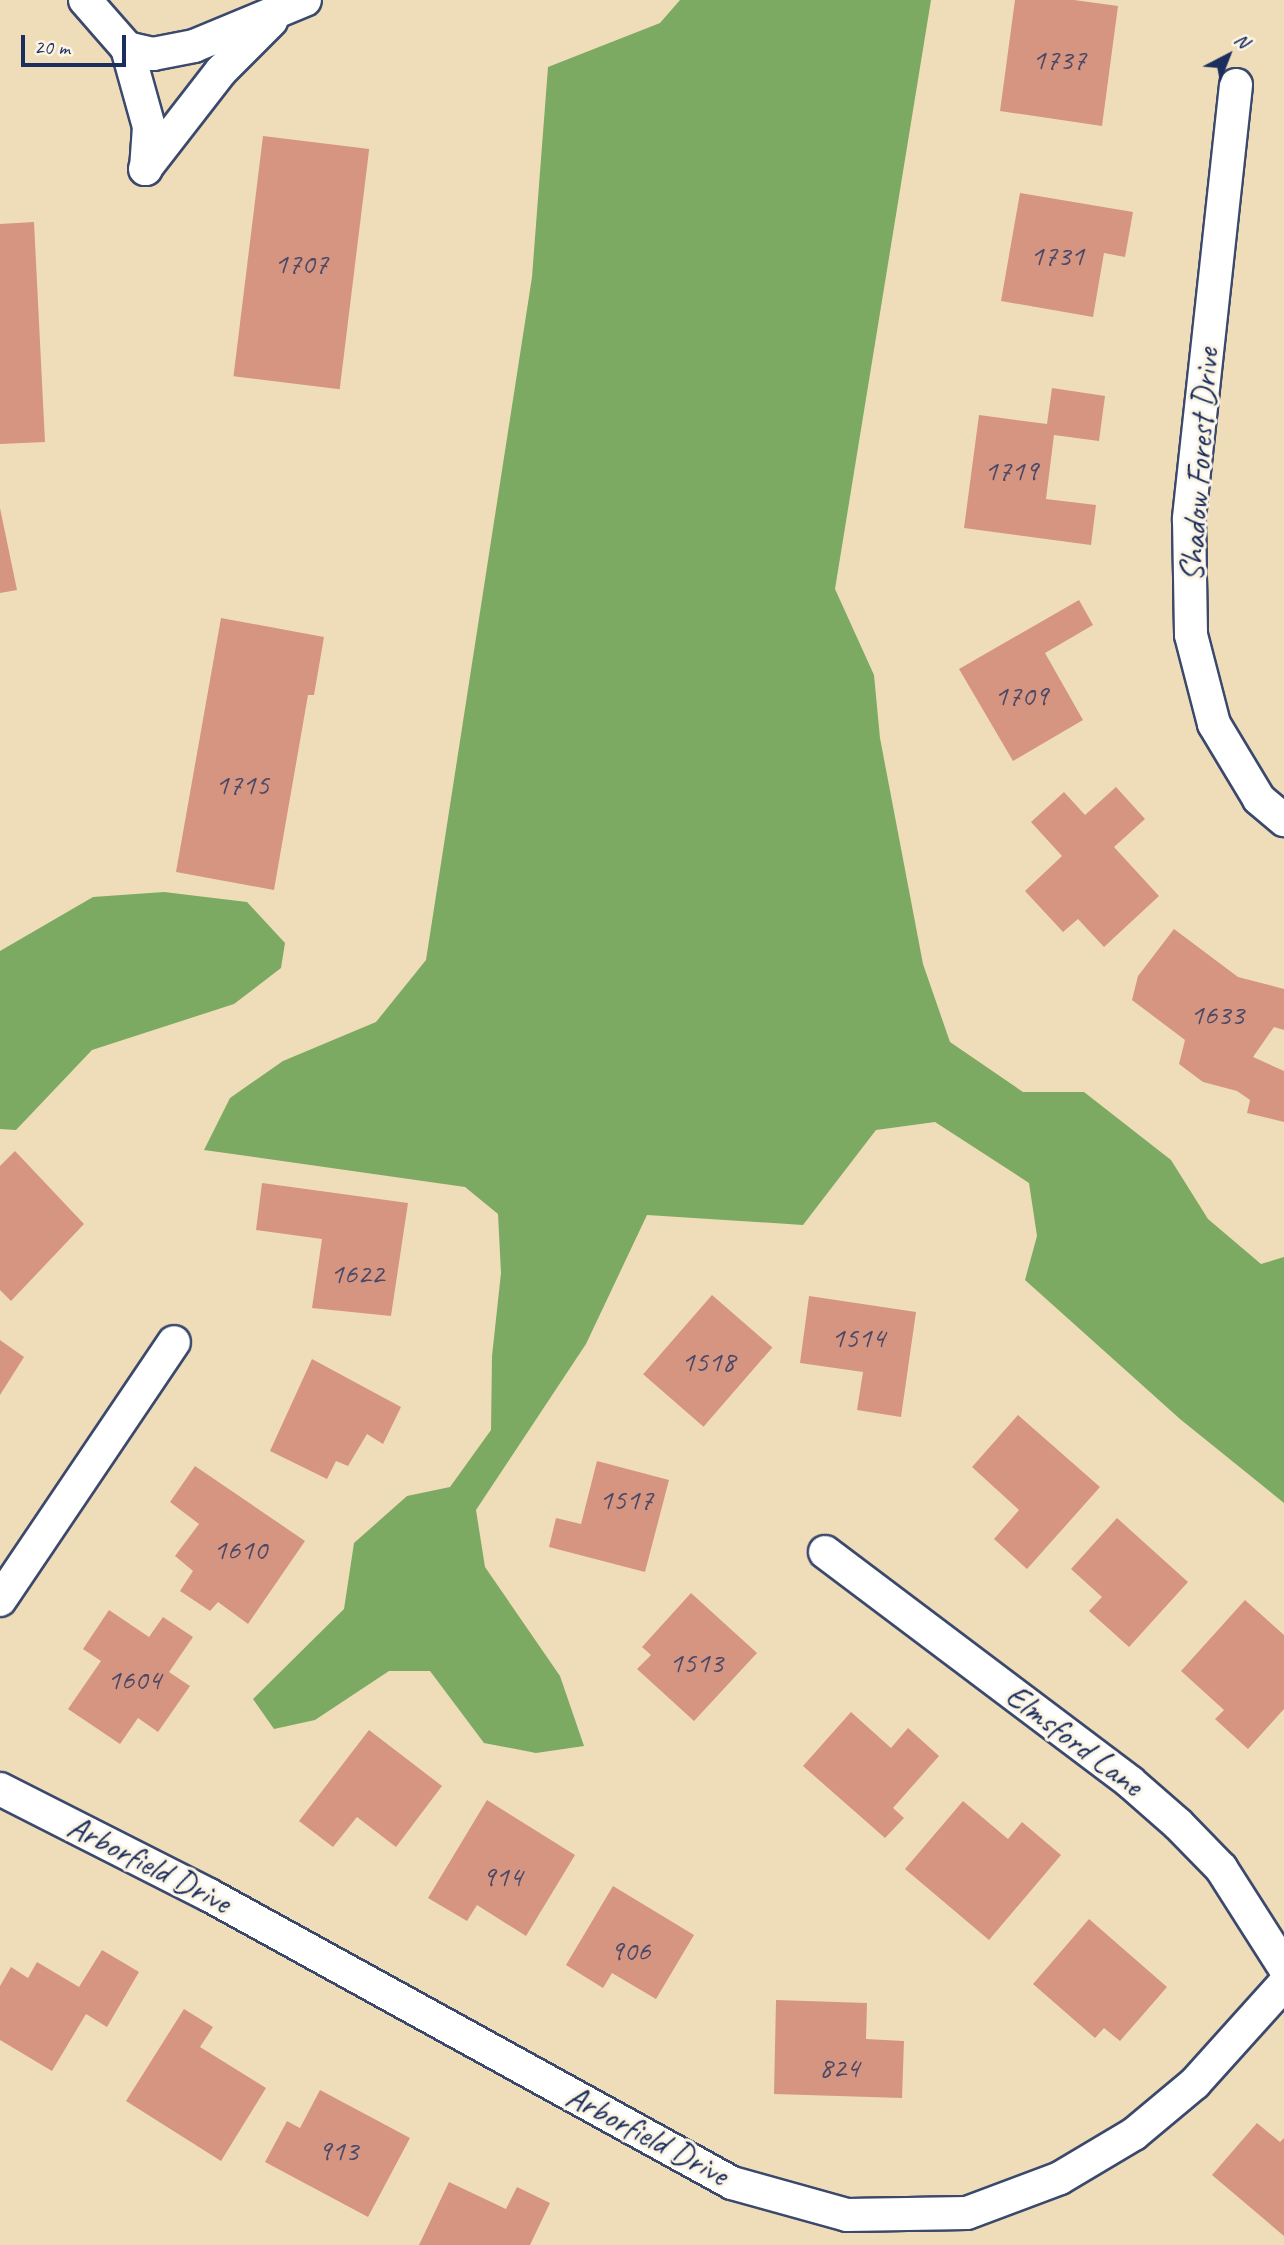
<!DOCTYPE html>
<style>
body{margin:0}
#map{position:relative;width:1284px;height:2245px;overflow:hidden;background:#efddba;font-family:Caveat,sans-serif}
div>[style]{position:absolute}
.forest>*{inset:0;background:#7daa62}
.building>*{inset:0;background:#d69581;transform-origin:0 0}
.roads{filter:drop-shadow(2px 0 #3b496c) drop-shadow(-2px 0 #3b496c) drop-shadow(0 2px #3b496c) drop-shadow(0 -2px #3b496c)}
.minor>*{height:32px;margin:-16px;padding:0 16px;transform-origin:16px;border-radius:16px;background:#fff}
span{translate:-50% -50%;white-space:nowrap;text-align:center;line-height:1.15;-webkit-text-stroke:6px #fcf5e5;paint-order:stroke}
.number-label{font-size:30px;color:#4a4867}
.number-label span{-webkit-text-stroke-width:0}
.street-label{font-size:33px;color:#1b2f5e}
.north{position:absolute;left:1193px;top:21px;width:70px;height:70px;-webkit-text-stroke:5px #fcf5e5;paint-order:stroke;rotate:42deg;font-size:19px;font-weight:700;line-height:28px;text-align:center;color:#1b2f5e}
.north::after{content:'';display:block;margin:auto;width:24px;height:32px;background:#1b2f5e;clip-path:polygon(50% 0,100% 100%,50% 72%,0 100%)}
.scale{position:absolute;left:21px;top:35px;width:105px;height:32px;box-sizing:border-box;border:4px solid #1b2f5e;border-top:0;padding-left:9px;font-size:21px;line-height:24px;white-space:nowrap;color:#1b2f5e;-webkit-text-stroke:5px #fcf5e5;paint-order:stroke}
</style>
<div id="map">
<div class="forest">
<div style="clip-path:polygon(680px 0,931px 0,835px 589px,874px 675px,880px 738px,923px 964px,950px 1042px,1023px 1092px,1084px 1092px,1171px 1160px,1208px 1219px,1261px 1264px,1284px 1257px,1284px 1503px,1180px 1419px,1025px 1280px,1037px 1236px,1029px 1183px,935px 1122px,876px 1130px,803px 1225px,647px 1215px,586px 1344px,476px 1510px,485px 1567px,560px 1676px,584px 1746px,536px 1753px,484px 1743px,430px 1671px,389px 1671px,315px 1720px,274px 1729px,253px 1699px,344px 1609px,354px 1543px,407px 1496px,450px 1487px,491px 1430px,492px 1356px,501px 1273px,498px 1214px,465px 1187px,204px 1150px,230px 1098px,283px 1061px,376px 1022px,426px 960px,532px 277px,548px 67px,660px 23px)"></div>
<div style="clip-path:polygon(164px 892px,247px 902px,285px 943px,281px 968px,234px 1004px,92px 1050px,16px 1130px,0 1129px,0 951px,93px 897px)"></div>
</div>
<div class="building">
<div style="clip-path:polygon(1015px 0,1074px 0,1118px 6px,1102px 126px,1000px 111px)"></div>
<div style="left:263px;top:136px;width:107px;height:242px;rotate:7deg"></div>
<div style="clip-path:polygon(1020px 193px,1133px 212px,1125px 257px,1104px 253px,1093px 317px,1001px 301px)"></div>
<div style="clip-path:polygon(34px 222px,45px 442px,0 444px,0 224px)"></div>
<div style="clip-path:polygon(1052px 388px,1105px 396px,1099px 441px,1054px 435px,1046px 499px,1096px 505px,1091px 545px,964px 528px,979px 415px,1047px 424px)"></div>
<div style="clip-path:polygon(0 508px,17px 590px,0 593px)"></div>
<div style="clip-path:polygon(1079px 600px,1093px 625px,1045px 653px,1083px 720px,1013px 761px,959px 669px)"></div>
<div style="clip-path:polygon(221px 618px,324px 637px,314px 695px,308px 695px,274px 890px,176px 872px)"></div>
<div style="clip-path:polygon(1116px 787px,1145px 819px,1114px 847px,1159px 896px,1104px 947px,1078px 919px,1063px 932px,1025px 891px,1062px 856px,1031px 822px,1064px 792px,1085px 815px)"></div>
<div style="clip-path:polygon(1174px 929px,1238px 977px,1284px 989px,1284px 1030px,1274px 1027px,1253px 1057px,1284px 1071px,1284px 1122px,1247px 1113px,1250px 1100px,1237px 1091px,1203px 1082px,1179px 1064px,1185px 1040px,1132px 1000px,1138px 976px)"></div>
<div style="clip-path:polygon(15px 1151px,84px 1224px,11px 1301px,0 1290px,0 1166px)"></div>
<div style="clip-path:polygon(262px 1183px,408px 1203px,391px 1316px,312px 1308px,322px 1239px,256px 1230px)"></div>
<div style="left:712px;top:1295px;width:80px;height:105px;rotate:41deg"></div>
<div style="clip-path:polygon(809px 1296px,916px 1312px,901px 1417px,857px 1410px,863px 1372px,800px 1363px)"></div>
<div style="clip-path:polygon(0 1340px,24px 1357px,0 1395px)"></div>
<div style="clip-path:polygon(312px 1359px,401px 1407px,383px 1444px,367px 1434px,348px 1466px,336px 1461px,327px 1479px,270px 1451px)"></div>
<div style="clip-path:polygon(1018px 1415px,1100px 1487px,1027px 1569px,994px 1539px,1019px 1510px,972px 1467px)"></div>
<div style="clip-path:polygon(597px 1461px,669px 1480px,645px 1572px,549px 1547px,556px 1518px,581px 1524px)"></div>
<div style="clip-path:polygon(195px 1466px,305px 1541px,248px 1624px,218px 1602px,210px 1611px,180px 1591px,193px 1571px,175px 1556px,199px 1524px,170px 1502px)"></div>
<div style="clip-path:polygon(1117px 1518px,1188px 1582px,1129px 1647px,1089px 1611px,1102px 1597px,1071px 1569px)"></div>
<div style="clip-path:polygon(691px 1593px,757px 1653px,694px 1721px,637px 1669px,651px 1655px,642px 1647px)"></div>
<div style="clip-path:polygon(1245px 1600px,1284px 1635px,1284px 1709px,1248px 1749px,1215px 1719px,1224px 1710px,1181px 1671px)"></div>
<div style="clip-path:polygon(109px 1610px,149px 1637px,163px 1617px,193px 1637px,169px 1672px,190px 1686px,158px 1732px,138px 1718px,120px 1744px,68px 1709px,101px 1661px,83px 1649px)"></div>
<div style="clip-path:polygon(851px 1712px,891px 1748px,908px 1728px,939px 1756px,893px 1808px,904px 1818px,885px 1838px,803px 1766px)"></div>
<div style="clip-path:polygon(369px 1730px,442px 1786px,396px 1847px,357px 1817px,333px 1847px,299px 1821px)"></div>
<div style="clip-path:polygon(487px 1800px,575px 1855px,526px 1936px,477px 1905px,467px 1921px,428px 1898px)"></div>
<div style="clip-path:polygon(963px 1801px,1008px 1839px,1022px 1822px,1061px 1855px,989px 1940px,905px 1869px)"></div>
<div style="clip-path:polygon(613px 1886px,694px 1935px,656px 1999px,612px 1973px,603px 1988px,566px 1965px)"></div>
<div style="clip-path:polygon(1089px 1919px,1167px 1987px,1120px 2041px,1104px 2028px,1095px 2038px,1033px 1984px)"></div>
<div style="clip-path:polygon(102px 1950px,139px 1972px,107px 2027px,86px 2014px,52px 2071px,0 2040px,0 1986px,11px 1967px,28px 1978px,37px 1962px,79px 1987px)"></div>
<div style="clip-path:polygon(776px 2000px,867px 2003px,866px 2039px,904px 2041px,902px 2098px,774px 2094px)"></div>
<div style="clip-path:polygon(184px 2009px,213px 2027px,200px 2047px,266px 2088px,221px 2161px,126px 2101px)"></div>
<div style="clip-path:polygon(320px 2090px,410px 2138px,368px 2217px,265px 2162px,287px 2121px,300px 2128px)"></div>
<div style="clip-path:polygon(1257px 2123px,1280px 2142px,1284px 2138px,1284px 2236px,1212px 2175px)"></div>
<div style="clip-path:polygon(449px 2182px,506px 2209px,517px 2187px,550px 2203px,530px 2245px,419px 2245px)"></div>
</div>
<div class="roads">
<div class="minor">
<div style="left:85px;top:0;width:64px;rotate:48.8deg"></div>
<div style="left:127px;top:48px;width:27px;rotate:13deg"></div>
<div style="left:153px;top:54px;width:42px;rotate:-11deg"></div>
<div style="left:194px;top:46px;width:120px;rotate:-22.5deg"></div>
<div style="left:127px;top:48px;width:82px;rotate:74.4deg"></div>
<div style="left:149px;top:127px;width:42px;rotate:94.1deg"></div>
<div style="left:1236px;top:85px;width:437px;rotate:96.2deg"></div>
<div style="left:1189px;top:519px;width:116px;rotate:89deg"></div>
<div style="left:1191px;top:635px;width:92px;rotate:75.5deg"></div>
<div style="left:1214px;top:724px;width:87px;rotate:59deg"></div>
<div style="left:1259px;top:799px;width:33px;rotate:40deg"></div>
<div style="left:145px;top:169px;width:124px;rotate:-52.2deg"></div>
<div style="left:221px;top:71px;width:71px;rotate:-45deg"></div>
<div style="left:825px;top:1552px;width:382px;rotate:37deg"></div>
<div style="left:1130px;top:1782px;width:64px;rotate:41.2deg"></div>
<div style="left:1178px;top:1824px;width:62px;rotate:45.7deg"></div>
<div style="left:1221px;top:1868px;width:117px;rotate:57.5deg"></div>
<div style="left:0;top:1600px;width:311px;rotate:-56deg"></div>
<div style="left:0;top:1789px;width:234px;rotate:26.9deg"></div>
<div style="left:209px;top:1895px;width:597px;rotate:28.84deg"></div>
<div style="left:732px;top:2183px;width:119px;rotate:15.5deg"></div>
<div style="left:847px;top:2215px;width:120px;rotate:-1deg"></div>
<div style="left:967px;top:2213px;width:99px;rotate:-20.6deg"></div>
<div style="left:1060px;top:2178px;width:86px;rotate:-30.7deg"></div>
<div style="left:1134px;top:2134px;width:80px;rotate:-39.9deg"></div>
<div style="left:1195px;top:2083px;width:133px;rotate:-48deg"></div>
</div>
</div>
<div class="number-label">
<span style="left:1059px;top:59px">1737</span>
<span style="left:1057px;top:255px">1731</span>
<span style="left:301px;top:263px">1707</span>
<span style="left:1011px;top:470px">1719</span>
<span style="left:1021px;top:695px">1709</span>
<span style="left:242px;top:784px">1715</span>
<span style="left:1217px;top:1014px">1633</span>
<span style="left:357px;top:1273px">1622</span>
<span style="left:858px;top:1337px">1514</span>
<span style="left:708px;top:1361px">1518</span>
<span style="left:626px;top:1499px">1517</span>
<span style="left:240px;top:1549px">1610</span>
<span style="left:696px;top:1662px">1513</span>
<span style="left:134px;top:1679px">1604</span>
<span style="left:502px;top:1876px">914</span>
<span style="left:630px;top:1950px">906</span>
<span style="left:839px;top:2067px">824</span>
<span style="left:338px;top:2150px">913</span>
</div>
<div class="street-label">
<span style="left:1200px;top:465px;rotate:-86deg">Shadow Forest Drive</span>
<span style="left:1074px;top:1741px;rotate:37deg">Elmsford Lane</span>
<span style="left:149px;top:1865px;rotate:27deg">Arborfield Drive</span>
<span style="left:647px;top:2136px;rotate:28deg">Arborfield Drive</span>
</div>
<div class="north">N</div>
<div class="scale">20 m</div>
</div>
